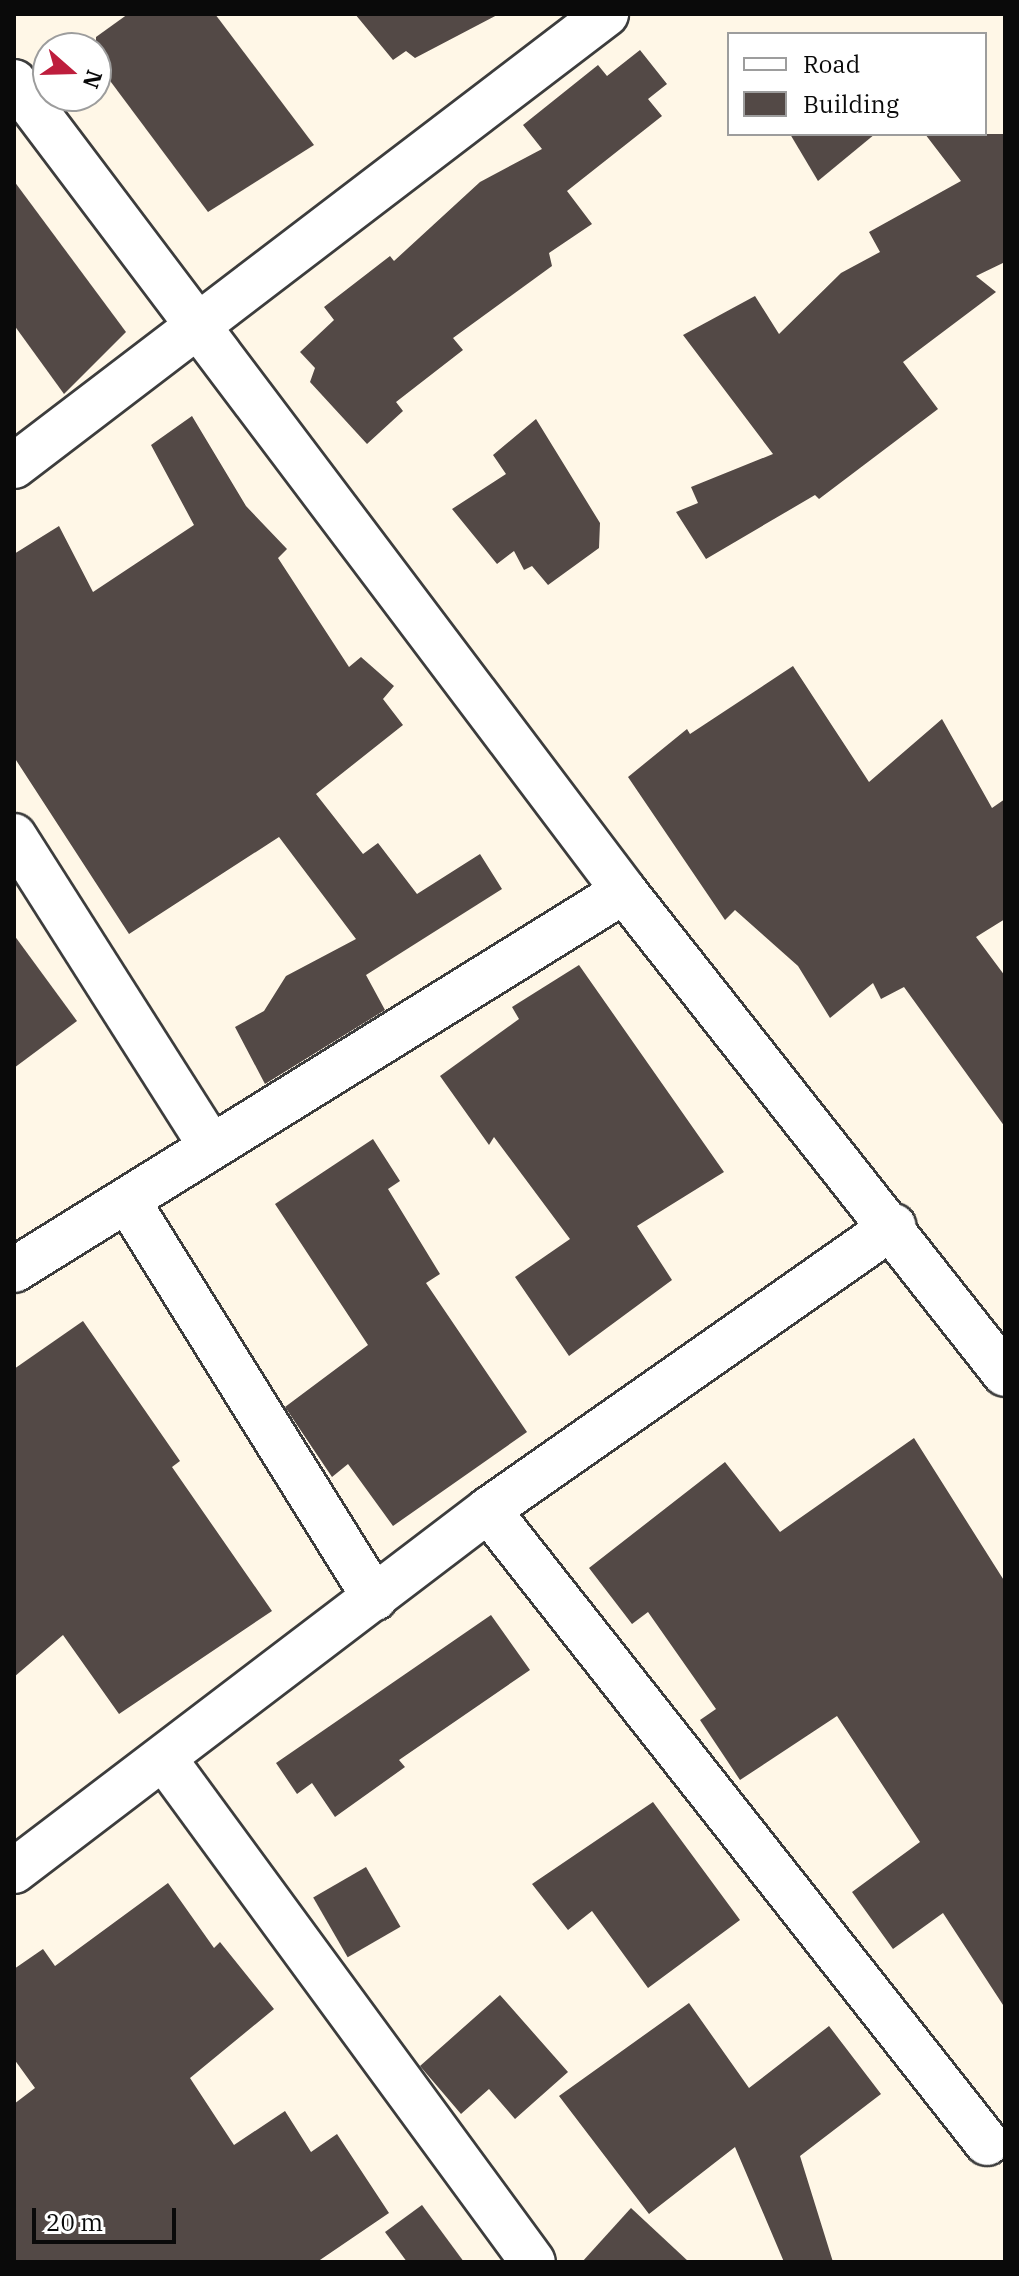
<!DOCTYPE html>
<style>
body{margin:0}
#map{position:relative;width:1019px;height:2276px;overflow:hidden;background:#fff7e7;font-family:"IBM Plex Serif",serif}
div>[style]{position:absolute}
.building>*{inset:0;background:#534946;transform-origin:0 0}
.roads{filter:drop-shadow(2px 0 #3d3d3d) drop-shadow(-2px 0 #3d3d3d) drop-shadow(0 2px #3d3d3d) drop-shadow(0 -2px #3d3d3d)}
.minor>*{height:44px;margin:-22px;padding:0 22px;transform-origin:22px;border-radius:22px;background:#fff}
span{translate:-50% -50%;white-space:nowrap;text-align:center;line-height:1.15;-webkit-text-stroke:8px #fff;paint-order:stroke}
.frame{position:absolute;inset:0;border:16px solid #0a0a0a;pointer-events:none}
.legend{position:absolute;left:727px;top:32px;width:260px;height:104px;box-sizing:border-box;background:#fff;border:2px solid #9d9d9d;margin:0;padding:10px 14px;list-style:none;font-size:24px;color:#0a0a0a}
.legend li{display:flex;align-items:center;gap:16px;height:40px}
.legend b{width:40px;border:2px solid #9d9d9d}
.north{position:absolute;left:32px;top:32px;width:80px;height:80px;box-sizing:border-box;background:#fff;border:2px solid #9d9d9d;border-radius:50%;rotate:110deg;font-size:22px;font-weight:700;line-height:32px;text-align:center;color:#0a0a0a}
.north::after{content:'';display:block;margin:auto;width:28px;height:36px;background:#be1e3d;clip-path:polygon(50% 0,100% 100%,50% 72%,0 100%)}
.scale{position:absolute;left:32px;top:2208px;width:144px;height:36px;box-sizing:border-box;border:4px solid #0a0a0a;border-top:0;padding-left:10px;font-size:24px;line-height:28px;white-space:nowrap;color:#0a0a0a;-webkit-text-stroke:6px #fff;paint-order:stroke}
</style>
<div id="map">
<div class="building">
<div style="clip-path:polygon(128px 14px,215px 14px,314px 145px,208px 212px,96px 62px,96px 37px)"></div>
<div style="clip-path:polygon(355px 14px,499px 14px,415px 58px,406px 51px,393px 60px)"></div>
<div style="clip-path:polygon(640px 50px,667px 84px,648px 99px,662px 116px,567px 191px,592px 224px,549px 253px,552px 266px,453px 338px,463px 350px,396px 402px,403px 411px,367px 444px,310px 382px,315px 368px,300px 352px,334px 320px,324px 307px,390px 256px,394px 261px,480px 182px,542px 149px,523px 125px,598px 65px,607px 76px)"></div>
<div style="clip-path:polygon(790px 134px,875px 134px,818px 181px)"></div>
<div style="clip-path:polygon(925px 134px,1005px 134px,1005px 262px,976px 276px,996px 292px,903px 362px,938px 409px,819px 499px,815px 495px,706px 559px,676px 512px,698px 503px,691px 487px,773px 454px,683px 335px,755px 296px,779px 334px,841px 273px,880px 252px,869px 232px,961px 181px)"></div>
<div style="clip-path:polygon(14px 181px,126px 332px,64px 394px,14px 325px)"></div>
<div style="clip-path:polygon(192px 416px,246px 506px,287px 549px,278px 558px,349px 667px,361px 657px,394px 686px,383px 699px,403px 725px,316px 794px,363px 854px,378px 843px,417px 894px,480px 854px,502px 889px,366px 975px,385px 1010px,265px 1084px,235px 1027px,264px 1011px,286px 976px,356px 939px,279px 837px,129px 934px,14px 757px,14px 554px,59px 526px,93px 592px,194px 525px,151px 445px)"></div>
<div style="clip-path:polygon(536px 419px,600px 523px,599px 548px,548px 585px,532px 566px,524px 570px,514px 551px,497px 564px,452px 509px,506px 474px,493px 455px)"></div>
<div style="clip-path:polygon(793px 666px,869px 782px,942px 719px,992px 808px,1005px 799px,1005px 919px,976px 937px,1005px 976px,1005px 1127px,904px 987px,881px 999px,873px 983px,830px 1018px,798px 966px,735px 910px,725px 920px,628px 777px,687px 729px,690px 734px)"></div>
<div style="clip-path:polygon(14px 935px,77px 1021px,14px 1068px)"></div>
<div style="clip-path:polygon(579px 965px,724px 1172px,637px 1226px,672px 1280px,569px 1356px,515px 1277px,570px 1239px,494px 1137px,489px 1145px,440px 1076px,519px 1019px,512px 1007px)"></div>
<div style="clip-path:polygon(373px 1139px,400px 1181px,388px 1189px,440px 1274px,426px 1283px,527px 1432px,393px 1526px,348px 1464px,332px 1477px,285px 1407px,368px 1345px,275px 1204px)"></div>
<div style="clip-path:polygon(83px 1321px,180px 1461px,172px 1467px,272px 1611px,119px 1714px,63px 1635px,14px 1677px,14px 1369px)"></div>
<div style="clip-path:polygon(914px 1438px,1005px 1582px,1005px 2008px,943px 1913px,893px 1949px,852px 1892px,920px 1842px,837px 1716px,740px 1780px,700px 1720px,716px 1709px,648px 1612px,632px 1624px,589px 1568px,725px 1462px,780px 1532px)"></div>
<div style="clip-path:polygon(491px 1615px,530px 1670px,399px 1760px,405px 1767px,335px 1817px,312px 1783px,297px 1794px,276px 1763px)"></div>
<div style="clip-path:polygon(653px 1802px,740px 1920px,648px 1988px,592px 1911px,568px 1930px,532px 1884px)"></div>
<div style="left:366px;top:1867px;width:69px;height:61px;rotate:60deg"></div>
<div style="clip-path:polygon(168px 1883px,214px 1948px,220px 1942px,274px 2009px,190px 2078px,234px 2145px,285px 2111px,311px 2152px,337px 2134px,389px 2213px,317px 2262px,14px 2262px,14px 2104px,35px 2088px,14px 2059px,14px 1969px,43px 1949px,55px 1966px)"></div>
<div style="clip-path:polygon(500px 1995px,568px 2072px,515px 2119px,489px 2089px,461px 2114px,420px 2066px)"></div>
<div style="clip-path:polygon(689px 2003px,749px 2088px,829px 2026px,881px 2094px,800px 2156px,833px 2262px,784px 2262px,735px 2147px,649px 2214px,559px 2096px)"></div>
<div style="clip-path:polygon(422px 2205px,464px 2262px,407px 2262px,385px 2232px)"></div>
<div style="clip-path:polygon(631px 2208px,689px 2262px,582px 2262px)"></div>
</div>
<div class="roads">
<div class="minor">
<div style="left:14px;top:82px;width:1013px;rotate:52.98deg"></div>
<div style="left:624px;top:891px;width:615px;rotate:51.73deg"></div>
<div style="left:14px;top:466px;width:745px;rotate:-37.36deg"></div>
<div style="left:14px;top:836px;width:368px;rotate:57.6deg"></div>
<div style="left:127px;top:1200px;width:469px;rotate:58.1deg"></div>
<div style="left:14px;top:1270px;width:718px;rotate:-31.85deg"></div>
<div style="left:488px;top:1510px;width:806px;rotate:51.75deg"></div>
<div style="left:165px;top:1760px;width:622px;rotate:53.76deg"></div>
<div style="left:14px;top:1871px;width:596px;rotate:-37.29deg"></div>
<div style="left:488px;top:1510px;width:495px;rotate:-35deg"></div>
</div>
</div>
<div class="frame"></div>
<ul class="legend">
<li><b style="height:10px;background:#fff"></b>Road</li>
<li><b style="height:22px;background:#534946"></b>Building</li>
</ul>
<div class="north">N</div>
<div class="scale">20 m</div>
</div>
